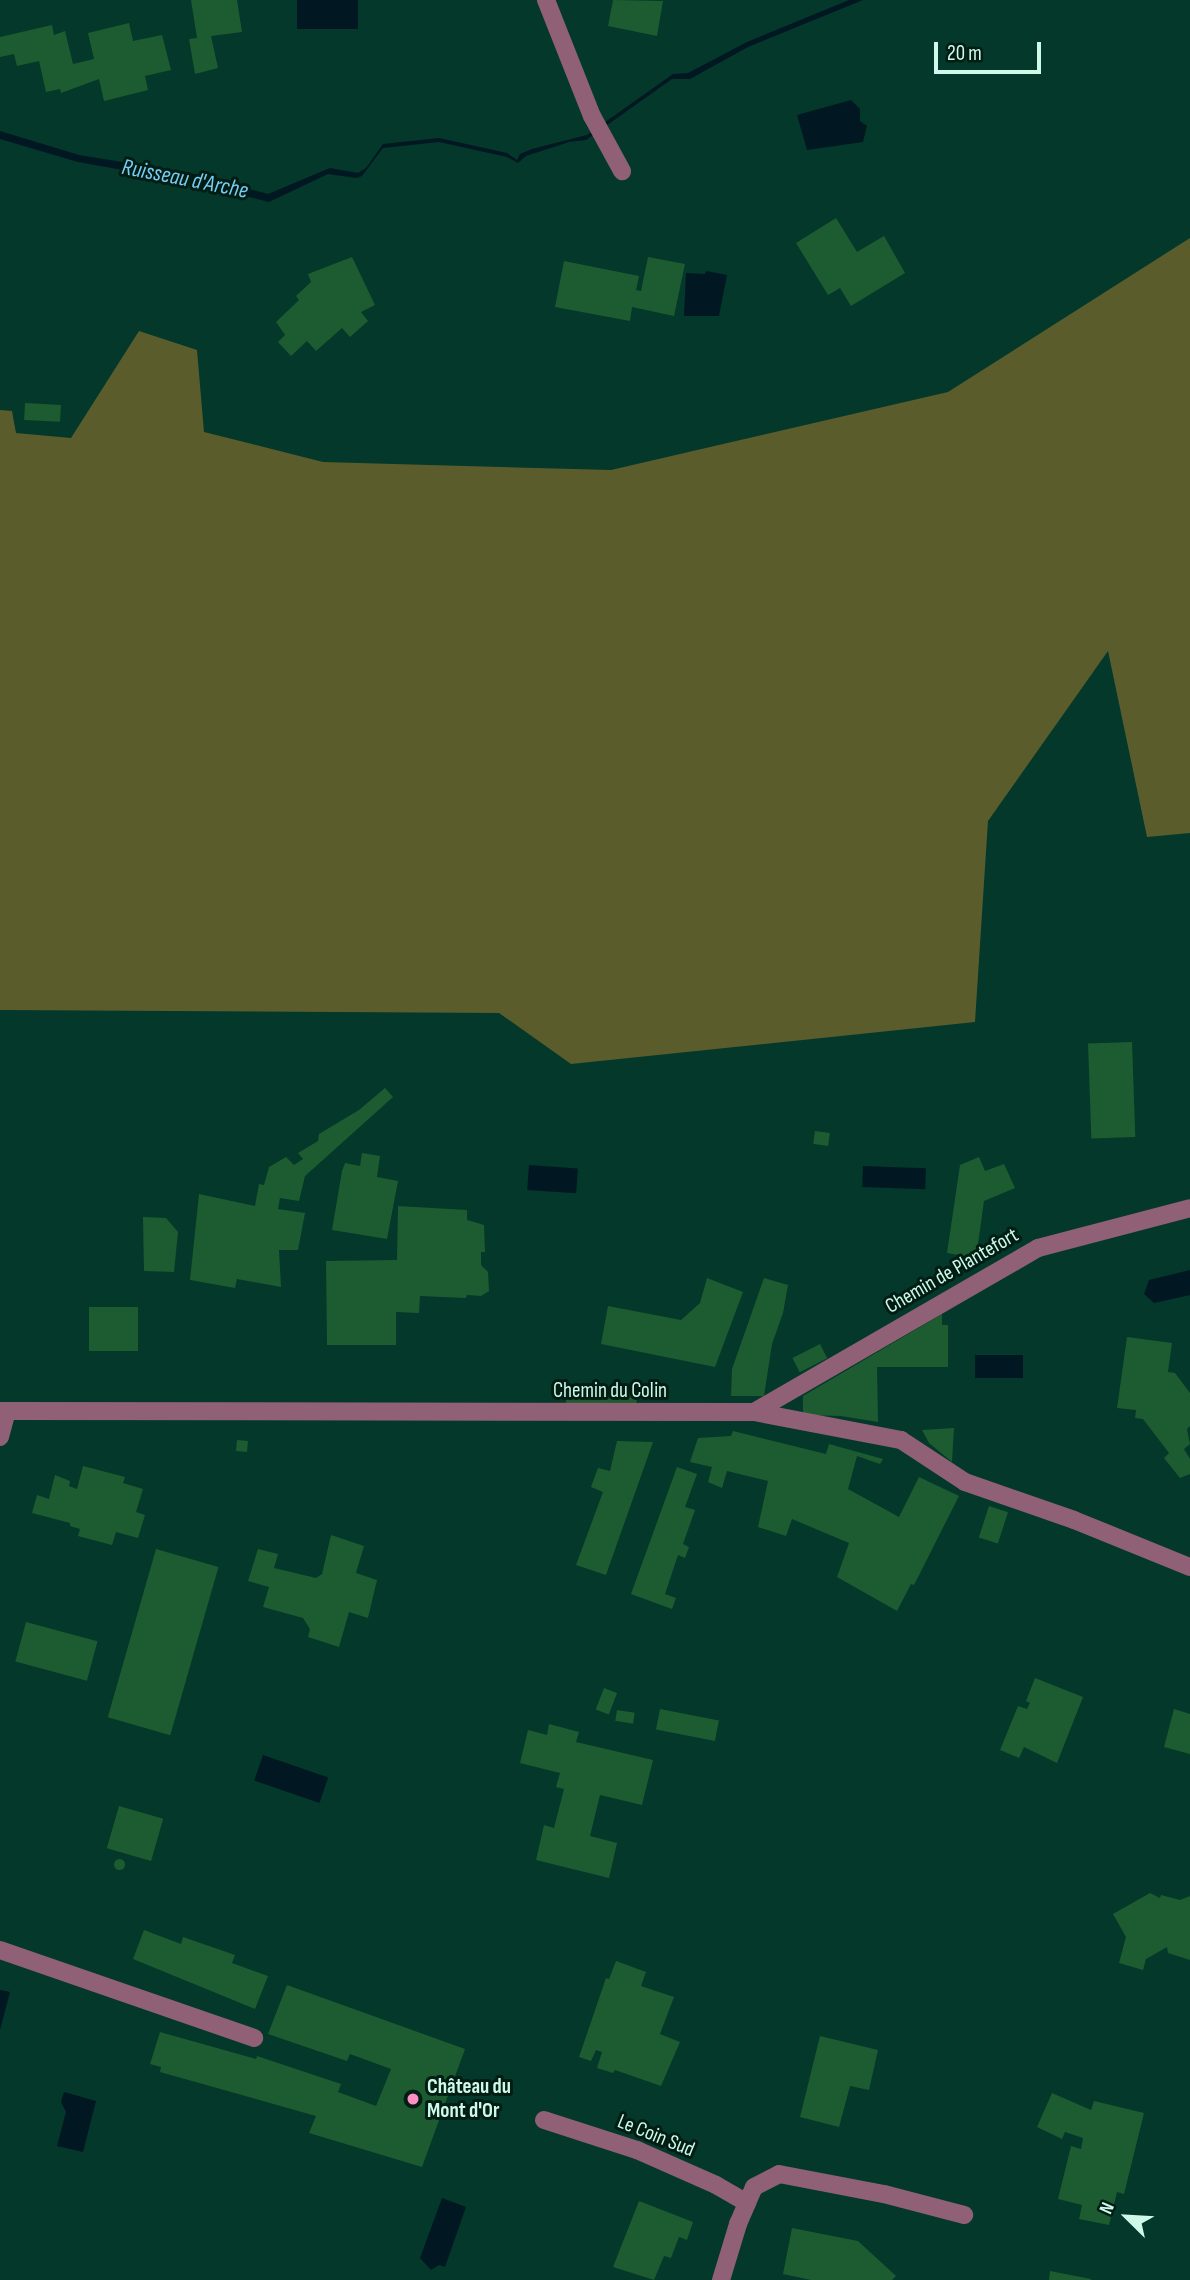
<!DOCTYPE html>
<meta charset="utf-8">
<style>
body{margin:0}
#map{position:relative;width:1190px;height:2280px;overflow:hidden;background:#03382a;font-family:"Sofia Sans Condensed",sans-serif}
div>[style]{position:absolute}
.green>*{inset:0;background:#5a5c2c}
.water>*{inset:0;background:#011823;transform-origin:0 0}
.building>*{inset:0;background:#1d5c30;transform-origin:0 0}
.round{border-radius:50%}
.minor>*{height:18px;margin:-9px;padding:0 9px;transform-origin:9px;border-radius:9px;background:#906076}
.dots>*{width:19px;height:19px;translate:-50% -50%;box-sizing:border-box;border:4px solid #011d14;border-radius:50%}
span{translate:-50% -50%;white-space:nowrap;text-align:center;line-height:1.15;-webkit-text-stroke:6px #011d14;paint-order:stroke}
.street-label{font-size:21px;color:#cff9e9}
.poi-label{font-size:21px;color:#cff9e9;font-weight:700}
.left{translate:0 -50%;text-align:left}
.water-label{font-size:23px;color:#78cdf5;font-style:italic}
.north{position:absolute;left:1092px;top:2182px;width:70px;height:70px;-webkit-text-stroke:5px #011d14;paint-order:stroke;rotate:294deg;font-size:19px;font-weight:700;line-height:28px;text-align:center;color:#cff9e9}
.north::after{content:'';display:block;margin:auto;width:24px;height:32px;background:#cff9e9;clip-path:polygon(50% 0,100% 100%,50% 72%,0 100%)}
.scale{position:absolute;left:934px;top:42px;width:107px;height:32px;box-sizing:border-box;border:4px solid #cff9e9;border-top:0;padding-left:9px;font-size:21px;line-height:24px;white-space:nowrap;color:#cff9e9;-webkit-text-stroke:5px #011d14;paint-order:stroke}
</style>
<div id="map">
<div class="green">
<div style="clip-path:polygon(1190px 238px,1190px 833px,1147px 837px,1108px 651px,988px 821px,975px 1022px,571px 1064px,499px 1013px,0 1010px,0 410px,12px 411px,16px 433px,71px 438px,139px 331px,197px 350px,204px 432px,323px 462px,611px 470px,948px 392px)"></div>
</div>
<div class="water">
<div style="left:297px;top:0;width:61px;height:29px"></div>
<div style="clip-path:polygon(849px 0,863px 0,748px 47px,690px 79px,672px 79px,586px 140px,569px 142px,526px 156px,518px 163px,507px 157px,439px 142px,383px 148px,362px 176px,356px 178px,328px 174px,269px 202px,190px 182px,78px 162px,0 139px,0 131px,79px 155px,190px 173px,268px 194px,330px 168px,358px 173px,366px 168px,383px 144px,439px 138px,507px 153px,517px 160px,520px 154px,532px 149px,587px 135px,673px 74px,688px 73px,747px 42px)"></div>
<div style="clip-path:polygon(851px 100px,860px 109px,860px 121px,867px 126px,863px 142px,807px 150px,797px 115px)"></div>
<div style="clip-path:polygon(706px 271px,727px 275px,719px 316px,684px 316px,686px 273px,705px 274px)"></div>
<div style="left:529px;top:1165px;width:49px;height:25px;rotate:4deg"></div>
<div style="left:863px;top:1166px;width:63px;height:21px;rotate:2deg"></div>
<div style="clip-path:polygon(1190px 1270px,1190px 1295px,1154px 1303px,1144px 1294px,1149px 1280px)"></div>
<div style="left:975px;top:1355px;width:48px;height:23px"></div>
<div style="left:263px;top:1755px;width:69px;height:27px;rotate:19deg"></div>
<div style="clip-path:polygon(0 1990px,10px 1992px,0 2030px)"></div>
<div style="clip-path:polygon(64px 2092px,96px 2101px,83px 2152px,57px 2146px,66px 2112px,61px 2102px)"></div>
<div style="clip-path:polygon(442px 2198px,466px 2207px,445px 2267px,439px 2265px,431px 2270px,420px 2258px)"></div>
</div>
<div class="building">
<div style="clip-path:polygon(191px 0,237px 0,242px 32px,211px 36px,218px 68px,195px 74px,189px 39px,197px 38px)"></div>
<div style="clip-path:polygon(613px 0,663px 1px,657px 36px,608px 26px)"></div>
<div style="clip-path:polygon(129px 23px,133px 41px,162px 35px,171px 70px,145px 76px,148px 90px,104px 101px,99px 79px,61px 93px,60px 89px,46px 92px,39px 61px,17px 66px,14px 54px,0 57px,0 37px,52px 25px,54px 35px,65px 31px,73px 64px,94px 59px,88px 33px)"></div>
<div style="clip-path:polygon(836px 218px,857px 252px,884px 236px,905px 273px,851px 306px,840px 288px,828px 295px,796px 243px)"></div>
<div style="clip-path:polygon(352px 257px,375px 305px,361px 312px,368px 321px,350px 337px,342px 328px,316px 351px,307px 341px,291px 356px,278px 342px,285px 335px,276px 322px,299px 300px,296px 296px,311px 282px,308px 274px)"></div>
<div style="clip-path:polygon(648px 257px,685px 264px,674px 316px,632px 307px,630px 321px,555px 307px,564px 261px,639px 276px,636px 290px,641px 291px)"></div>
<div style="left:25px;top:403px;width:36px;height:17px;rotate:3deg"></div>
<div style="left:1132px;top:1042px;width:95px;height:44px;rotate:88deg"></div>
<div style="clip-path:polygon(385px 1088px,393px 1097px,305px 1176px,299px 1201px,280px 1198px,278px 1209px,305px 1213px,298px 1250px,279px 1250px,281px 1287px,237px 1279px,235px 1288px,190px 1280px,199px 1194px,255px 1206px,259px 1184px,264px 1185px,269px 1167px,286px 1157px,294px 1165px,303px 1159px,298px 1153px,318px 1141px,319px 1134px,359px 1110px)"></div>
<div style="left:815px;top:1131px;width:15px;height:13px;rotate:8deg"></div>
<div style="clip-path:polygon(362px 1153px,380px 1156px,377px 1177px,398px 1181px,387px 1239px,332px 1230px,342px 1171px,345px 1163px,360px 1166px)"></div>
<div style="clip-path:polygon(979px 1157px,985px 1171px,1004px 1164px,1015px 1188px,984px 1201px,976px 1258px,947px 1253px,960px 1165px)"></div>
<div style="clip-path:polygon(398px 1206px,467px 1210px,467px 1220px,484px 1225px,485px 1252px,481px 1252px,481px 1265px,488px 1272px,489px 1291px,481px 1296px,467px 1295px,466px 1298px,420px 1296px,419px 1313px,396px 1312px,396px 1345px,327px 1345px,326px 1261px,397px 1260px)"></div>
<div style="clip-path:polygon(143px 1217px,166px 1218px,178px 1232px,174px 1272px,144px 1271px)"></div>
<div style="clip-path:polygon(707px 1278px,743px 1292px,715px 1367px,601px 1344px,608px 1306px,681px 1320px,700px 1303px)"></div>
<div style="clip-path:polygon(764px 1278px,788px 1285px,783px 1313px,772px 1344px,764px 1396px,731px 1396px,732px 1369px)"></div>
<div style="left:89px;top:1307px;width:49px;height:44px"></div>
<div style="clip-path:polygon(942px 1314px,942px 1325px,948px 1325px,948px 1367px,877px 1367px,878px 1422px,841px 1416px,803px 1415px,803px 1396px)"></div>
<div style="clip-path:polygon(1127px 1337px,1172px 1343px,1168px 1372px,1175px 1373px,1190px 1393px,1190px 1426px,1187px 1429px,1190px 1444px,1184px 1449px,1190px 1459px,1190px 1474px,1180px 1478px,1164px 1458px,1169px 1453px,1143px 1419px,1135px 1418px,1136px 1410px,1117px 1408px)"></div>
<div style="left:820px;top:1344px;width:16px;height:31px;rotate:63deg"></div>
<div style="clip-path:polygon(637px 1393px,636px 1410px,566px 1410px,566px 1396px)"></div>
<div style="clip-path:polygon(954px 1428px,952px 1462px,929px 1443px,922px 1430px)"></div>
<div style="clip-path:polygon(733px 1431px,826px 1454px,829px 1444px,883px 1459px,880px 1464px,857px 1456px,848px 1489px,899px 1517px,919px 1477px,959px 1496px,914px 1585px,911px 1584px,897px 1611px,837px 1577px,849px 1543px,792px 1519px,786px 1536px,758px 1527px,768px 1481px,727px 1471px,722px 1488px,708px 1482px,712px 1467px,690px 1462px,698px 1438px,731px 1436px)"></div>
<div style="left:237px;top:1440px;width:11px;height:11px;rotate:5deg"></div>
<div style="clip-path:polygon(617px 1441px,653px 1442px,606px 1575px,576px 1565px,603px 1492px,591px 1487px,598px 1468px,610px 1471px)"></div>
<div style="clip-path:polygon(83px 1466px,125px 1477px,123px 1483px,143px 1489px,136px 1512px,145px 1515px,138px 1538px,116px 1532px,112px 1545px,78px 1536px,80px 1529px,70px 1526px,70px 1523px,32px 1513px,37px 1495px,49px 1499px,55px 1475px,70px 1481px,69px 1486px,77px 1489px)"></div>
<div style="clip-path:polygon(677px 1467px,697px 1474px,685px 1507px,695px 1510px,683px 1544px,689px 1547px,685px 1558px,678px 1555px,665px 1594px,676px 1598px,672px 1609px,631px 1594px)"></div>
<div style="left:989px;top:1506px;width:20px;height:33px;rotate:18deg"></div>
<div style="clip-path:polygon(331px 1535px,364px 1546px,356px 1573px,377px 1580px,368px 1618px,349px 1612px,339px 1647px,308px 1637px,310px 1629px,303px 1618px,263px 1607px,269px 1587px,248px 1581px,258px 1549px,278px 1554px,274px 1568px,316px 1578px,322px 1574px)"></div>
<div style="left:156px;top:1549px;width:65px;height:175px;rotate:16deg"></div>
<div style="left:26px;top:1622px;width:74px;height:41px;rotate:15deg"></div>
<div style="clip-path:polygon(1035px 1678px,1083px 1697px,1057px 1763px,1024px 1747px,1019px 1758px,1000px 1750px,1018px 1706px,1027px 1709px,1030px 1703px,1026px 1701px)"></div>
<div style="left:604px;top:1688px;width:14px;height:23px;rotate:21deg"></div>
<div style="left:660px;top:1709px;width:60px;height:21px;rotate:11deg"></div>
<div style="clip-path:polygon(1174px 1709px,1190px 1714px,1190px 1754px,1164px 1747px)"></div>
<div style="left:617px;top:1710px;width:18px;height:11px;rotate:9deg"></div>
<div style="clip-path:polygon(549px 1724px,579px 1732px,576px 1742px,653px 1760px,642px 1805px,600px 1795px,590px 1836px,617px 1843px,609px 1878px,536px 1860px,544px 1825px,554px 1828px,564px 1789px,556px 1787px,560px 1773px,520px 1763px,528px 1730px,547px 1735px)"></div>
<div style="left:119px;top:1806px;width:46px;height:44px;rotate:16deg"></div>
<div class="round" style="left:113.5px;top:1858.5px;width:11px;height:11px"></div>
<div style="clip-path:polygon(1150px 1893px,1160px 1898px,1161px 1895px,1180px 1900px,1190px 1896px,1190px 1960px,1168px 1953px,1167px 1947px,1146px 1959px,1143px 1970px,1119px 1963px,1126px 1937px,1113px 1914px)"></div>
<div style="clip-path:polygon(144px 1930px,181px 1944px,183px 1937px,235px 1955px,232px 1963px,268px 1976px,255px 2009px,133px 1959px)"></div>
<div style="clip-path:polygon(616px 1961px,646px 1972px,641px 1986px,674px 1997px,660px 2034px,680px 2042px,661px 2086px,615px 2070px,613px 2073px,597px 2068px,602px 2052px,596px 2050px,591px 2061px,579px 2057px,606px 1978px,609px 1979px)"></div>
<div style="clip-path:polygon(287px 1985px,465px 2049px,422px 2167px,309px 2133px,316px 2116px,160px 2072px,161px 2067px,150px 2064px,160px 2032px,256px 2059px,257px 2056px,341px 2084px,338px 2092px,376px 2106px,391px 2069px,350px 2054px,347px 2061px,268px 2034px)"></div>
<div style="clip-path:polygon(820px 2036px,878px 2050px,869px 2090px,850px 2086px,839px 2127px,800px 2117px)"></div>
<div style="clip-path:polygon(1052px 2093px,1091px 2110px,1094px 2101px,1144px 2113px,1124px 2194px,1117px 2192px,1109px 2225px,1079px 2219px,1082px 2205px,1058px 2199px,1071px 2146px,1081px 2149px,1083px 2138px,1065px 2132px,1062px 2139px,1037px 2127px)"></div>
<div style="clip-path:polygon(639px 2201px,693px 2222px,687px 2240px,679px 2237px,671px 2258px,664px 2256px,654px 2280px,613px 2267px)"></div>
<div style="clip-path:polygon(792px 2228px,858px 2241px,896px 2276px,892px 2280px,811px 2280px,783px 2274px)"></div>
<div style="clip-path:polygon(1050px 2271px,1091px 2279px,1091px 2280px,1049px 2280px)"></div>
</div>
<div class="minor">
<div style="left:546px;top:0;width:125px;rotate:68.4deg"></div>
<div style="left:592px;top:116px;width:63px;rotate:61.4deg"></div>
<div style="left:0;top:1411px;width:754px;rotate:0.08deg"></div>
<div style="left:754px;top:1412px;width:150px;rotate:10.8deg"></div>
<div style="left:901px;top:1440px;width:77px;rotate:33.3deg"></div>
<div style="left:965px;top:1482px;width:115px;rotate:19.2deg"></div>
<div style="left:1074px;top:1520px;width:125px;rotate:22.1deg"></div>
<div style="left:754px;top:1412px;width:328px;rotate:-30deg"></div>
<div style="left:1038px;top:1248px;width:157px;rotate:-14.7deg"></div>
<div style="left:0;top:1437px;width:27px;rotate:-75deg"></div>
<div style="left:0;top:1950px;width:269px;rotate:19.1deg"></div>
<div style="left:544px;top:2120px;width:98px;rotate:17.9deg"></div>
<div style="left:637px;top:2150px;width:86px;rotate:23.9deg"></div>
<div style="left:716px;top:2185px;width:36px;rotate:30deg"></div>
<div style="left:721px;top:2280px;width:59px;rotate:-73.1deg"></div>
<div style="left:738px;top:2224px;width:40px;rotate:-66.6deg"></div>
<div style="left:754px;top:2187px;width:28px;rotate:-27deg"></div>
<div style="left:779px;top:2174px;width:107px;rotate:10.8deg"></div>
<div style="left:884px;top:2194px;width:83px;rotate:14.7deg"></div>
</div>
<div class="dots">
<div style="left:413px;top:2099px;background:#fb8fc4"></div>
</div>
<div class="street-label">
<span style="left:952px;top:1271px;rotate:-30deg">Chemin de Plantefort</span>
<span style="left:610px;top:1391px">Chemin du Colin</span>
<span style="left:656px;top:2136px;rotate:22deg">Le Coin Sud</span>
</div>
<div class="poi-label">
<span class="left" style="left:427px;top:2099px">Château du<br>Mont d'Or</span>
</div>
<div class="water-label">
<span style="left:185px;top:179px;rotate:11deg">Ruisseau d'Arche</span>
</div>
<div class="north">N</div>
<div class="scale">20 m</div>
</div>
